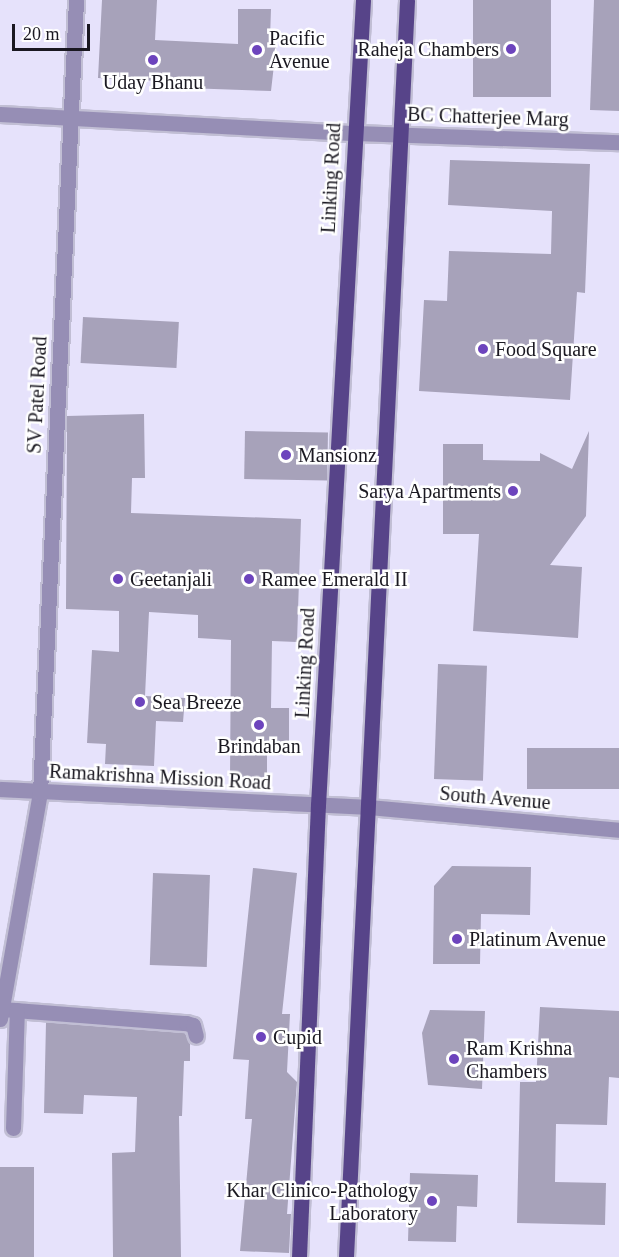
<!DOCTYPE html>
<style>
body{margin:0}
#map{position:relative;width:619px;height:1257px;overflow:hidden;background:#e6e2fb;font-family:Georgia,serif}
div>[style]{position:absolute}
.building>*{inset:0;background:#a7a2ba;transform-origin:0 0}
.roads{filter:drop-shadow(2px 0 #c1bed4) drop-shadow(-2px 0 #c1bed4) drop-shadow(0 2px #c1bed4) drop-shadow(0 -2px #c1bed4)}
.minor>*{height:15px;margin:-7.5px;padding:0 7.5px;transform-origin:7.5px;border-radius:7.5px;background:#968eb5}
.major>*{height:15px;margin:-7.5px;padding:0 7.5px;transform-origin:7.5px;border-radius:7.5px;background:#574489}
.dots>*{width:16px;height:16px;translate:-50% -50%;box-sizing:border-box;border:3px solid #fff;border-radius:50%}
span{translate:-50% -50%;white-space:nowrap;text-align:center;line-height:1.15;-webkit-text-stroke:5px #fff;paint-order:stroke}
.poi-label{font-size:20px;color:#1a1821}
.left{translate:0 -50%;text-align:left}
.right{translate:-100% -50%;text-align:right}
.street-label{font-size:20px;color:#1a1821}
.scale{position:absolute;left:12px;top:24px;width:78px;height:27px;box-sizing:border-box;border:3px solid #1a1821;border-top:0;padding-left:8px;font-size:18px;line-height:21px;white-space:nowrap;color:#1a1821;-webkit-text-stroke:4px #fff;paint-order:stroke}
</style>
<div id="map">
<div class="building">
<div style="clip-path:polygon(102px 0,157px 0,155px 40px,238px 44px,238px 9px,271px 9px,270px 39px,277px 39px,271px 91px,186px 88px,178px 82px,98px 78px)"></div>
<div style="left:473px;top:0;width:78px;height:97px"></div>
<div style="clip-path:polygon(594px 0,619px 0,619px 111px,590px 110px)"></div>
<div style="clip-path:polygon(450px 160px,590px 164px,585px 293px,577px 292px,570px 400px,419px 391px,424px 300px,447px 301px,449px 251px,551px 254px,552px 211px,448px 205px)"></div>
<div style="left:83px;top:317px;width:96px;height:46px;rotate:3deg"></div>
<div style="clip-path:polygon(144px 414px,145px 478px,132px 478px,131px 513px,301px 519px,297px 642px,272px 641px,271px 708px,289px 708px,289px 743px,267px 742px,267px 777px,230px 777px,231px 640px,198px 638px,198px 615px,149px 612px,145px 696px,185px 698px,183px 722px,156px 721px,154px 766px,105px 764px,106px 744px,87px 743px,92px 650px,119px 652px,119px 611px,66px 609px,67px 416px)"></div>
<div style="left:245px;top:431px;width:83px;height:48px;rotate:1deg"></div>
<div style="clip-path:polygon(589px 431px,586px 516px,550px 565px,582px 567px,578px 638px,473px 631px,479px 534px,443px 534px,443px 444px,483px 444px,483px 460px,540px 461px,540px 453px,572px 469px)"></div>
<div style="left:438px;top:664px;width:49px;height:115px;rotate:2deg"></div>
<div style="left:619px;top:748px;width:41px;height:92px;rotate:90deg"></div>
<div style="clip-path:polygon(452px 866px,531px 867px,530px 915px,481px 914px,480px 964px,433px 964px,434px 886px)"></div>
<div style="clip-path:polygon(253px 868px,297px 873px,282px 1014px,290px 1014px,287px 1072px,297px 1082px,287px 1214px,291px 1214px,289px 1253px,240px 1251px,252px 1119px,245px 1119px,249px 1060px,233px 1059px)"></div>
<div style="left:153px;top:873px;width:57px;height:92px;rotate:2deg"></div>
<div style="clip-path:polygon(540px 1007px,619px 1011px,619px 1078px,609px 1077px,607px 1125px,556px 1124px,555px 1182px,606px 1183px,605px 1225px,517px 1223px,520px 1082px,536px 1082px)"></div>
<div style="clip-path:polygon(430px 1010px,485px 1011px,482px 1089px,428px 1085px,422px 1033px)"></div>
<div style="clip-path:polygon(46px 1022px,185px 1033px,190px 1044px,190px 1061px,184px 1061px,182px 1116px,179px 1116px,181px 1257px,113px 1257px,112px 1153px,135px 1152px,137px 1097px,84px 1095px,83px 1114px,44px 1113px)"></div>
<div style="left:0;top:1167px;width:34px;height:90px"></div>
<div style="clip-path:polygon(410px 1173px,478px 1175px,477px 1207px,457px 1206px,456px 1242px,408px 1241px)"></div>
</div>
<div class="roads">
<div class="minor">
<div style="left:0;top:114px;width:356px;rotate:3.1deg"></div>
<div style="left:355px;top:133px;width:264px;rotate:2deg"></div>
<div style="left:0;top:789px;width:368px;rotate:2.8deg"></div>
<div style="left:368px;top:807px;width:252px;rotate:5.2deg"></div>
<div style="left:2px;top:1009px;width:185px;rotate:4.4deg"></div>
<div style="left:186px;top:1023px;width:7px;rotate:16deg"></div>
<div style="left:193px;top:1025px;width:11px;rotate:75deg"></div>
<div style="left:0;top:1019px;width:230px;rotate:-80deg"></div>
<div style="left:40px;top:793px;width:794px;rotate:-87.4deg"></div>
<div style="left:13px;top:1128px;width:118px;rotate:-88.1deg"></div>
</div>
<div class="major">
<div style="left:299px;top:1257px;width:452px;rotate:-87.6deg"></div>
<div style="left:318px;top:805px;width:806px;rotate:-86.8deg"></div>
<div style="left:346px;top:1257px;width:1258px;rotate:-87.22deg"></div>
</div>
</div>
<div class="dots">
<div style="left:511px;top:49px;background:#6d44bd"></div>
<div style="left:257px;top:50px;background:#6d44bd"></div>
<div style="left:153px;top:60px;background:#6d44bd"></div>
<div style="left:483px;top:349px;background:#6d44bd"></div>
<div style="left:286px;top:455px;background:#6d44bd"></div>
<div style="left:513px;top:491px;background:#6d44bd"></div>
<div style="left:118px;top:579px;background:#6d44bd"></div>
<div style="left:249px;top:579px;background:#6d44bd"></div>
<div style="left:140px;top:702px;background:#6d44bd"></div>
<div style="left:259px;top:725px;background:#6d44bd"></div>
<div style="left:457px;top:939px;background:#6d44bd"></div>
<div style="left:261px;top:1037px;background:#6d44bd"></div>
<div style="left:454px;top:1059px;background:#6d44bd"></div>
<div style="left:432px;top:1201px;background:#6d44bd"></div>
</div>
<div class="poi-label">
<span class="left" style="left:269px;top:50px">Pacific<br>Avenue</span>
<span class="right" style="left:499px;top:49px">Raheja Chambers</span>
<span style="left:153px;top:82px">Uday Bhanu</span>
<span class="left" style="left:495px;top:349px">Food Square</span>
<span class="left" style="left:298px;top:455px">Mansionz</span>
<span class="right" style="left:501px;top:491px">Sarya Apartments</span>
<span class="left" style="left:130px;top:579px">Geetanjali</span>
<span class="left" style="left:261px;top:579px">Ramee Emerald II</span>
<span class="left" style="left:152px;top:702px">Sea Breeze</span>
<span style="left:259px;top:746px">Brindaban</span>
<span class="left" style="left:469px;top:939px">Platinum Avenue</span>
<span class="left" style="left:273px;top:1037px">Cupid</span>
<span class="left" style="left:466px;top:1060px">Ram Krishna<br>Chambers</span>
<span class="right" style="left:418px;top:1202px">Khar Clinico-Pathology<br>Laboratory</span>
</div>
<div class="street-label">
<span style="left:488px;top:117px;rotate:2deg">BC Chatterjee Marg</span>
<span style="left:331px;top:178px;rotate:-87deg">Linking Road</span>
<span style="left:37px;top:395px;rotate:-87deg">SV Patel Road</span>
<span style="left:305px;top:663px;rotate:-87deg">Linking Road</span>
<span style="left:160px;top:777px;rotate:3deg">Ramakrishna Mission Road</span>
<span style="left:495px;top:798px;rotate:5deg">South Avenue</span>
</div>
<div class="scale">20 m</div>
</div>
